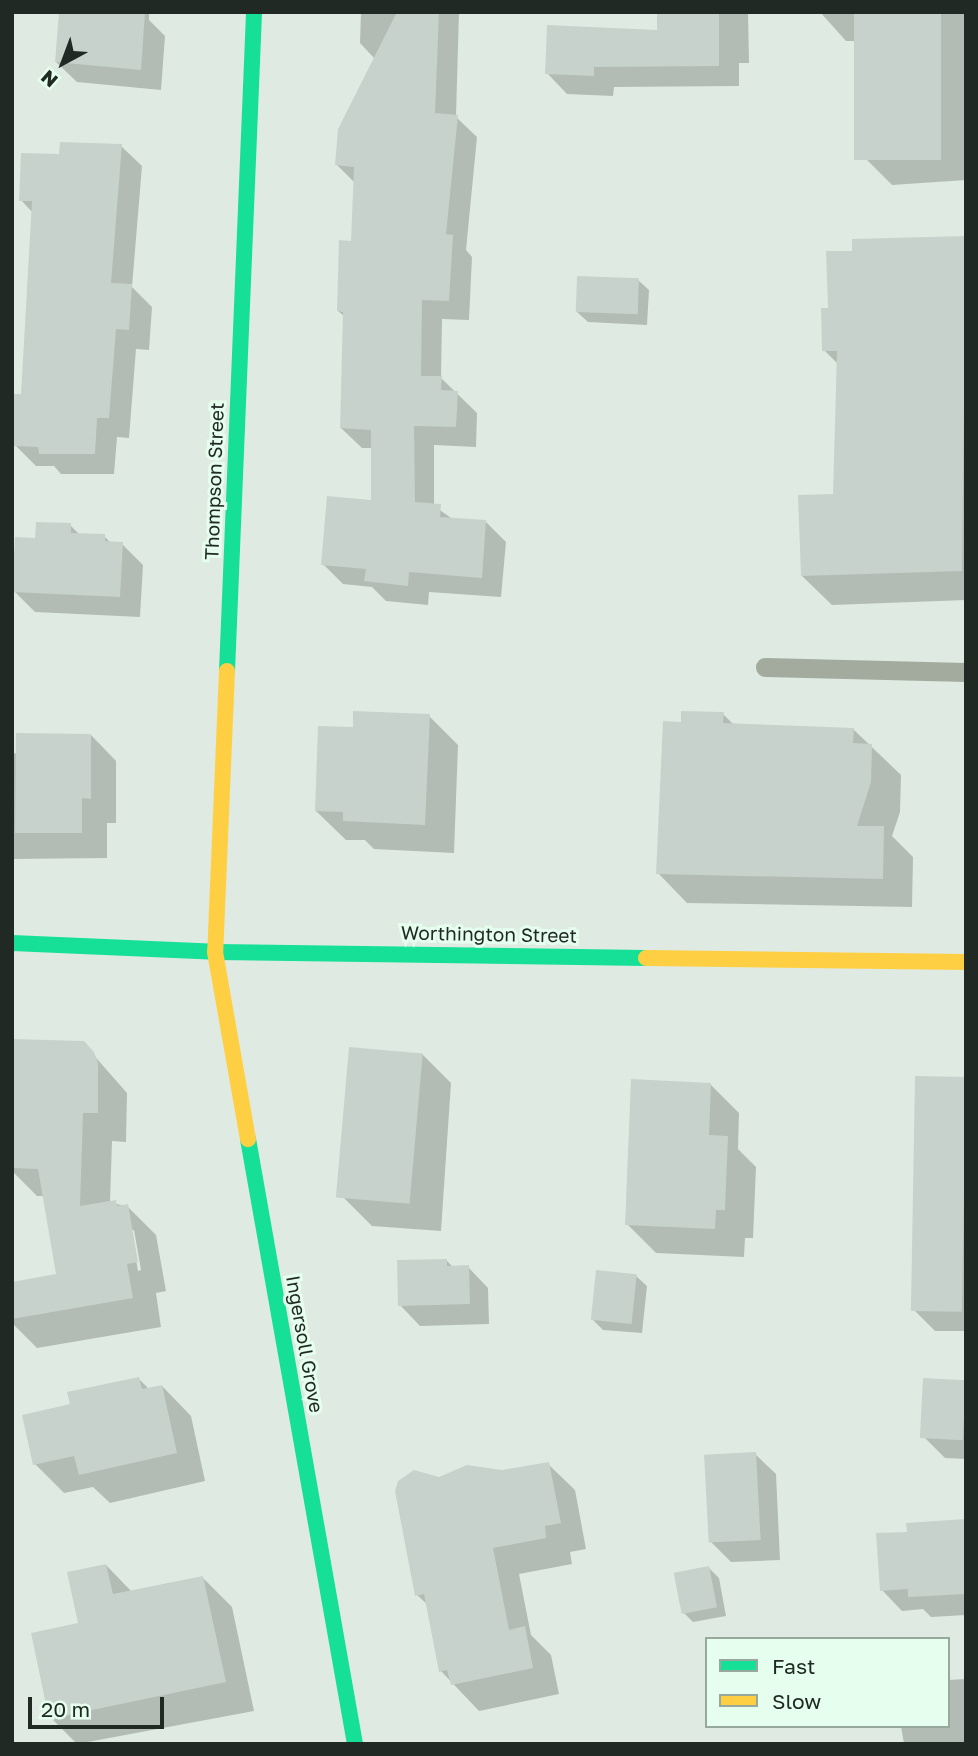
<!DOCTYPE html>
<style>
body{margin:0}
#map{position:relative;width:978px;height:1756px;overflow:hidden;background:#dfebe2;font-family:"Golos Text",sans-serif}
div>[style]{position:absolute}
.shadow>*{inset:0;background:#0003}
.building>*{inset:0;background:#c7d2cd;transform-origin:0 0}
.lane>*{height:19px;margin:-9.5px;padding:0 9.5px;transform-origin:9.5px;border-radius:9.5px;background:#a3aa9e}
.fast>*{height:16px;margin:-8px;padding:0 8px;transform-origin:8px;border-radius:8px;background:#16e098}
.slow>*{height:16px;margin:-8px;padding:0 8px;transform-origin:8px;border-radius:8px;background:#ffcf43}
span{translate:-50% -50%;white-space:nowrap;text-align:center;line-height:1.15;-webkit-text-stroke:6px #e6feed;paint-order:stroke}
.street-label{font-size:19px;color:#202923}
.frame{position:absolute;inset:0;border:14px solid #202923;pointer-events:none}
.legend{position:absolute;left:705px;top:1637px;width:245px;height:91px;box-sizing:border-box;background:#e6feed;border:2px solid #97a99c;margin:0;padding:9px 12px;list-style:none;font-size:21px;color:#202923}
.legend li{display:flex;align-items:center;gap:14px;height:35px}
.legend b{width:35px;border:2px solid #97a99c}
.north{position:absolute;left:28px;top:28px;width:70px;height:70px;-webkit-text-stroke:5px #e6feed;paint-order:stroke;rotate:221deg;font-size:19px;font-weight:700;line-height:28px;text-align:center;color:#202923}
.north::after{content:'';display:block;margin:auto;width:24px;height:32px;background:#202923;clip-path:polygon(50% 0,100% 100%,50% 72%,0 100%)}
.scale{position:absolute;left:28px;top:1697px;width:136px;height:32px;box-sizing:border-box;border:4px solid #202923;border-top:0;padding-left:9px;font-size:21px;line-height:24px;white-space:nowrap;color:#202923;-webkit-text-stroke:5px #e6feed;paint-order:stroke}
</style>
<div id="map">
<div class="shadow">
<div style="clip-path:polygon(61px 12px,149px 12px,149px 20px,165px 36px,161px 90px,77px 82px,56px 62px)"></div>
<div style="clip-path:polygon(361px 12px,459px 12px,456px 117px,477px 137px,466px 250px,472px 257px,469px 320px,442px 319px,441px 378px,477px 413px,476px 447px,434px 445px,434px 506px,454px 520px,486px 522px,506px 542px,501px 597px,429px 592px,428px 605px,386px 601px,372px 587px,343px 584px,323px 564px,373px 502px,373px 448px,362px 448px,341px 428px,345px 317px,338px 311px,353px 242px,355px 183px,337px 165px,375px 59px,360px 43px)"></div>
<div style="clip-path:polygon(659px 12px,748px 12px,749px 63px,739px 63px,739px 86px,614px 87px,613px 96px,567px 94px,547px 73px,659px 32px)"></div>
<div style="clip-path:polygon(820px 12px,966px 12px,966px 180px,892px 185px,866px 159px,856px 41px,846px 41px)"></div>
<div style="clip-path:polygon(121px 146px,142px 166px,132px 287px,152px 307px,149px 350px,136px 349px,129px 438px,117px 437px,114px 474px,61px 474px,54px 466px,36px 466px,16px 446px,23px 395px,33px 213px,21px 200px,61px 156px)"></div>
<div style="clip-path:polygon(966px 238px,966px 600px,832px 605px,802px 576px,835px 495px,838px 364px,824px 350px,830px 309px,854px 252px)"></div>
<div style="clip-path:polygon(638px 280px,649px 290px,647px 325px,588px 322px,577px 312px)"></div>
<div style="clip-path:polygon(70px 525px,80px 535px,104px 536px,111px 543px,122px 544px,143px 565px,140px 617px,35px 612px,14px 591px,37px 540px)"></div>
<div style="clip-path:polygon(723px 714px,734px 725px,853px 729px,901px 775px,900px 812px,892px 836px,913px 857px,912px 907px,687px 903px,658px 873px,682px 724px)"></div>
<div style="clip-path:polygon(429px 716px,458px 745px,454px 853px,374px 849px,365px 840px,346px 840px,316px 811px,355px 729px)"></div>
<div style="clip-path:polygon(91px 735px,116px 761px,116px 823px,107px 823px,107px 858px,12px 859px,12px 754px)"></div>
<div style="clip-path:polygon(evenodd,12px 1041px,83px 1043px,127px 1093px,126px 1142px,112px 1141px,110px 1203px,127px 1206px,156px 1235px,166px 1291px,156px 1293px,161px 1327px,37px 1348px,12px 1323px,12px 1284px,58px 1276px,44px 1196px,37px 1196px,12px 1171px,12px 1041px,131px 1230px,134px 1230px,141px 1270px,138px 1271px,131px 1230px)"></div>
<div style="clip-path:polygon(422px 1054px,451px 1083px,441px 1231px,372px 1226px,343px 1197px)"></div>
<div style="clip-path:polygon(966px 1079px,966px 1331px,935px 1331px,914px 1310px)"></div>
<div style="clip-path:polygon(710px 1084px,739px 1113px,738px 1149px,756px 1167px,753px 1238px,745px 1238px,744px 1257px,656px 1253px,627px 1224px)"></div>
<div style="clip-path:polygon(447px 1261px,453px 1267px,468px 1267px,488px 1288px,489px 1324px,420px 1326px,400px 1305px)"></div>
<div style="clip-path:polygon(636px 1276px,647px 1286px,642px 1333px,603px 1330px,593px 1320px)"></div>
<div style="clip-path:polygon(139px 1379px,149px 1389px,162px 1386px,191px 1416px,205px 1481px,110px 1503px,93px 1487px,64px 1493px,35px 1464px,72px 1406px)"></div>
<div style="clip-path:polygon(966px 1382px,966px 1459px,945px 1458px,925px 1438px)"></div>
<div style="clip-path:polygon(755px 1454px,776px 1474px,780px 1560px,731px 1562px,710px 1541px)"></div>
<div style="clip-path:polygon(548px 1464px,575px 1490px,586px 1549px,570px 1552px,572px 1564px,519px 1574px,531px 1635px,551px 1655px,559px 1694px,479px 1711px,441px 1671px,429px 1606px,417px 1595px,406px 1476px,424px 1473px,439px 1479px)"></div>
<div style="clip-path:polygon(966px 1521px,966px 1615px,931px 1617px,923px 1609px,902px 1611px,882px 1590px,909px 1533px)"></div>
<div style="clip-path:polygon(106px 1565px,132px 1592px,203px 1578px,232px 1607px,254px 1711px,77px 1744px,51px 1718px,80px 1625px)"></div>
<div style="clip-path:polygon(709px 1568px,719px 1578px,726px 1616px,693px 1622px,683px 1612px)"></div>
<div style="clip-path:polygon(966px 1679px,966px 1744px,904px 1744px,901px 1726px,948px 1726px,948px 1680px)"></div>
</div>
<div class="building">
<div style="clip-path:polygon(59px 12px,145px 12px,141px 70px,55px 62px)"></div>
<div style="clip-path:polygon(397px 12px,439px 12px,435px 113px,458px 115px,446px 234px,453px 235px,449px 301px,422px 300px,421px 376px,442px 376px,441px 390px,458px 391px,456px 427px,414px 426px,415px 502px,441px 504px,440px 517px,486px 520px,482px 578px,409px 572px,408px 586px,364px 581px,366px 569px,321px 565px,327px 496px,371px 500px,371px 430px,340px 428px,343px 312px,337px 311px,339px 240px,351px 241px,354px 167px,335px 165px,338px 129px)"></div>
<div style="clip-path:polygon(657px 12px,719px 12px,719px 66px,594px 67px,594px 76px,545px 74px,547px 25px,657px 30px)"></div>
<div style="left:854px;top:12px;width:87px;height:148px"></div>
<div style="clip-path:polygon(60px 142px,122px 144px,111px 283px,132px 284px,129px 330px,116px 329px,109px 418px,97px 418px,95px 454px,39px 454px,38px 447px,14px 446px,13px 394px,21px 394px,32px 201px,19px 201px,21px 153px,59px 154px)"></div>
<div style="clip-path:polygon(966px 236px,962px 571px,801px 576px,798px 495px,833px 494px,837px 351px,822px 351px,821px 308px,828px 308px,826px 251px,852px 251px,852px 239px)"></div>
<div style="left:577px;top:276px;width:62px;height:36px;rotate:2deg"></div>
<div style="clip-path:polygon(36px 522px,71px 523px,71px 533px,105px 534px,105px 541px,123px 542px,120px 597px,12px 592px,15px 537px,35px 538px)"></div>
<div style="clip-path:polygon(353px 711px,430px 714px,425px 825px,343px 821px,343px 812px,315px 811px,318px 726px,353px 727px)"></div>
<div style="clip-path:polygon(681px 711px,724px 712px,723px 723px,854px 728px,853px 743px,872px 744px,871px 782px,857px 826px,884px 826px,883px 879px,656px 874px,663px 721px,681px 722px)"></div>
<div style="clip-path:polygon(16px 733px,91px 734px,91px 799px,82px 798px,82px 833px,15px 833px)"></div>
<div style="clip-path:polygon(12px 1039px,84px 1041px,94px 1052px,98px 1063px,98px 1113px,83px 1113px,80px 1206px,116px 1200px,117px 1206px,128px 1204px,138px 1262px,127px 1264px,133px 1298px,12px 1319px,12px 1282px,56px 1274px,38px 1169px,12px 1168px)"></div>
<div style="left:349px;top:1047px;width:74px;height:151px;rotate:5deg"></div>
<div style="left:915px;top:1076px;width:51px;height:235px;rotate:1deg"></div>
<div style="clip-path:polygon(631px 1079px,711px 1083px,709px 1135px,728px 1136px,725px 1210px,716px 1210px,715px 1229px,625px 1225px)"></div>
<div style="clip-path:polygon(447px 1259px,447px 1266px,469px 1265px,470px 1304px,398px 1306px,397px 1260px)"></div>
<div style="left:596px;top:1270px;width:41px;height:50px;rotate:6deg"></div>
<div style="clip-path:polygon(139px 1377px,142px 1389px,162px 1385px,177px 1453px,79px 1475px,74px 1456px,33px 1465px,22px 1415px,70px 1404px,67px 1392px)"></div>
<div style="left:923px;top:1378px;width:43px;height:60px;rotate:3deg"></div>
<div style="left:756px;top:1452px;width:88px;height:52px;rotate:87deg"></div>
<div style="clip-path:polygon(549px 1462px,561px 1523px,545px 1526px,546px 1538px,493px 1548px,509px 1630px,525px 1626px,533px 1668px,451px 1685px,447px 1670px,439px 1672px,424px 1594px,415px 1596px,395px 1491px,398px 1481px,414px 1470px,439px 1477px,467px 1465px,502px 1470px)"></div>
<div style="clip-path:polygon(966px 1519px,966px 1594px,908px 1597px,908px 1589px,880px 1591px,876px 1533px,907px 1532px,906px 1523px)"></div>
<div style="clip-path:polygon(106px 1564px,113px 1594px,203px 1576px,226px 1682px,49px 1719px,31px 1633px,78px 1623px,67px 1572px)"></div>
<div style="left:709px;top:1566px;width:42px;height:36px;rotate:79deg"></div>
</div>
<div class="lane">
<div style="left:765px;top:667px;width:201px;rotate:1.4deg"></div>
</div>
<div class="fast">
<div style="left:227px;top:671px;width:660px;rotate:-87.65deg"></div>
<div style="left:12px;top:943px;width:203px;rotate:2.5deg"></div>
<div style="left:215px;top:952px;width:431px;rotate:0.8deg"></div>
<div style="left:248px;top:1139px;width:614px;rotate:79.97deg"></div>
</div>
<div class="slow">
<div style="left:227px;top:671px;width:281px;rotate:92.4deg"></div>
<div style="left:215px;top:952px;width:190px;rotate:80deg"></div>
<div style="left:646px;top:958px;width:320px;rotate:0.7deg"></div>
</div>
<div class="street-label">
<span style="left:214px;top:481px;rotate:-88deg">Thompson Street</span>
<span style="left:489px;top:934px;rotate:1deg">Worthington Street</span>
<span style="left:305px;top:1344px;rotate:80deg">Ingersoll Grove</span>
</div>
<div class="frame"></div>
<ul class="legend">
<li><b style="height:9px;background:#16e098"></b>Fast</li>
<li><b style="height:9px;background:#ffcf43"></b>Slow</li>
</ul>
<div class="north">N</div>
<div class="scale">20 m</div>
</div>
